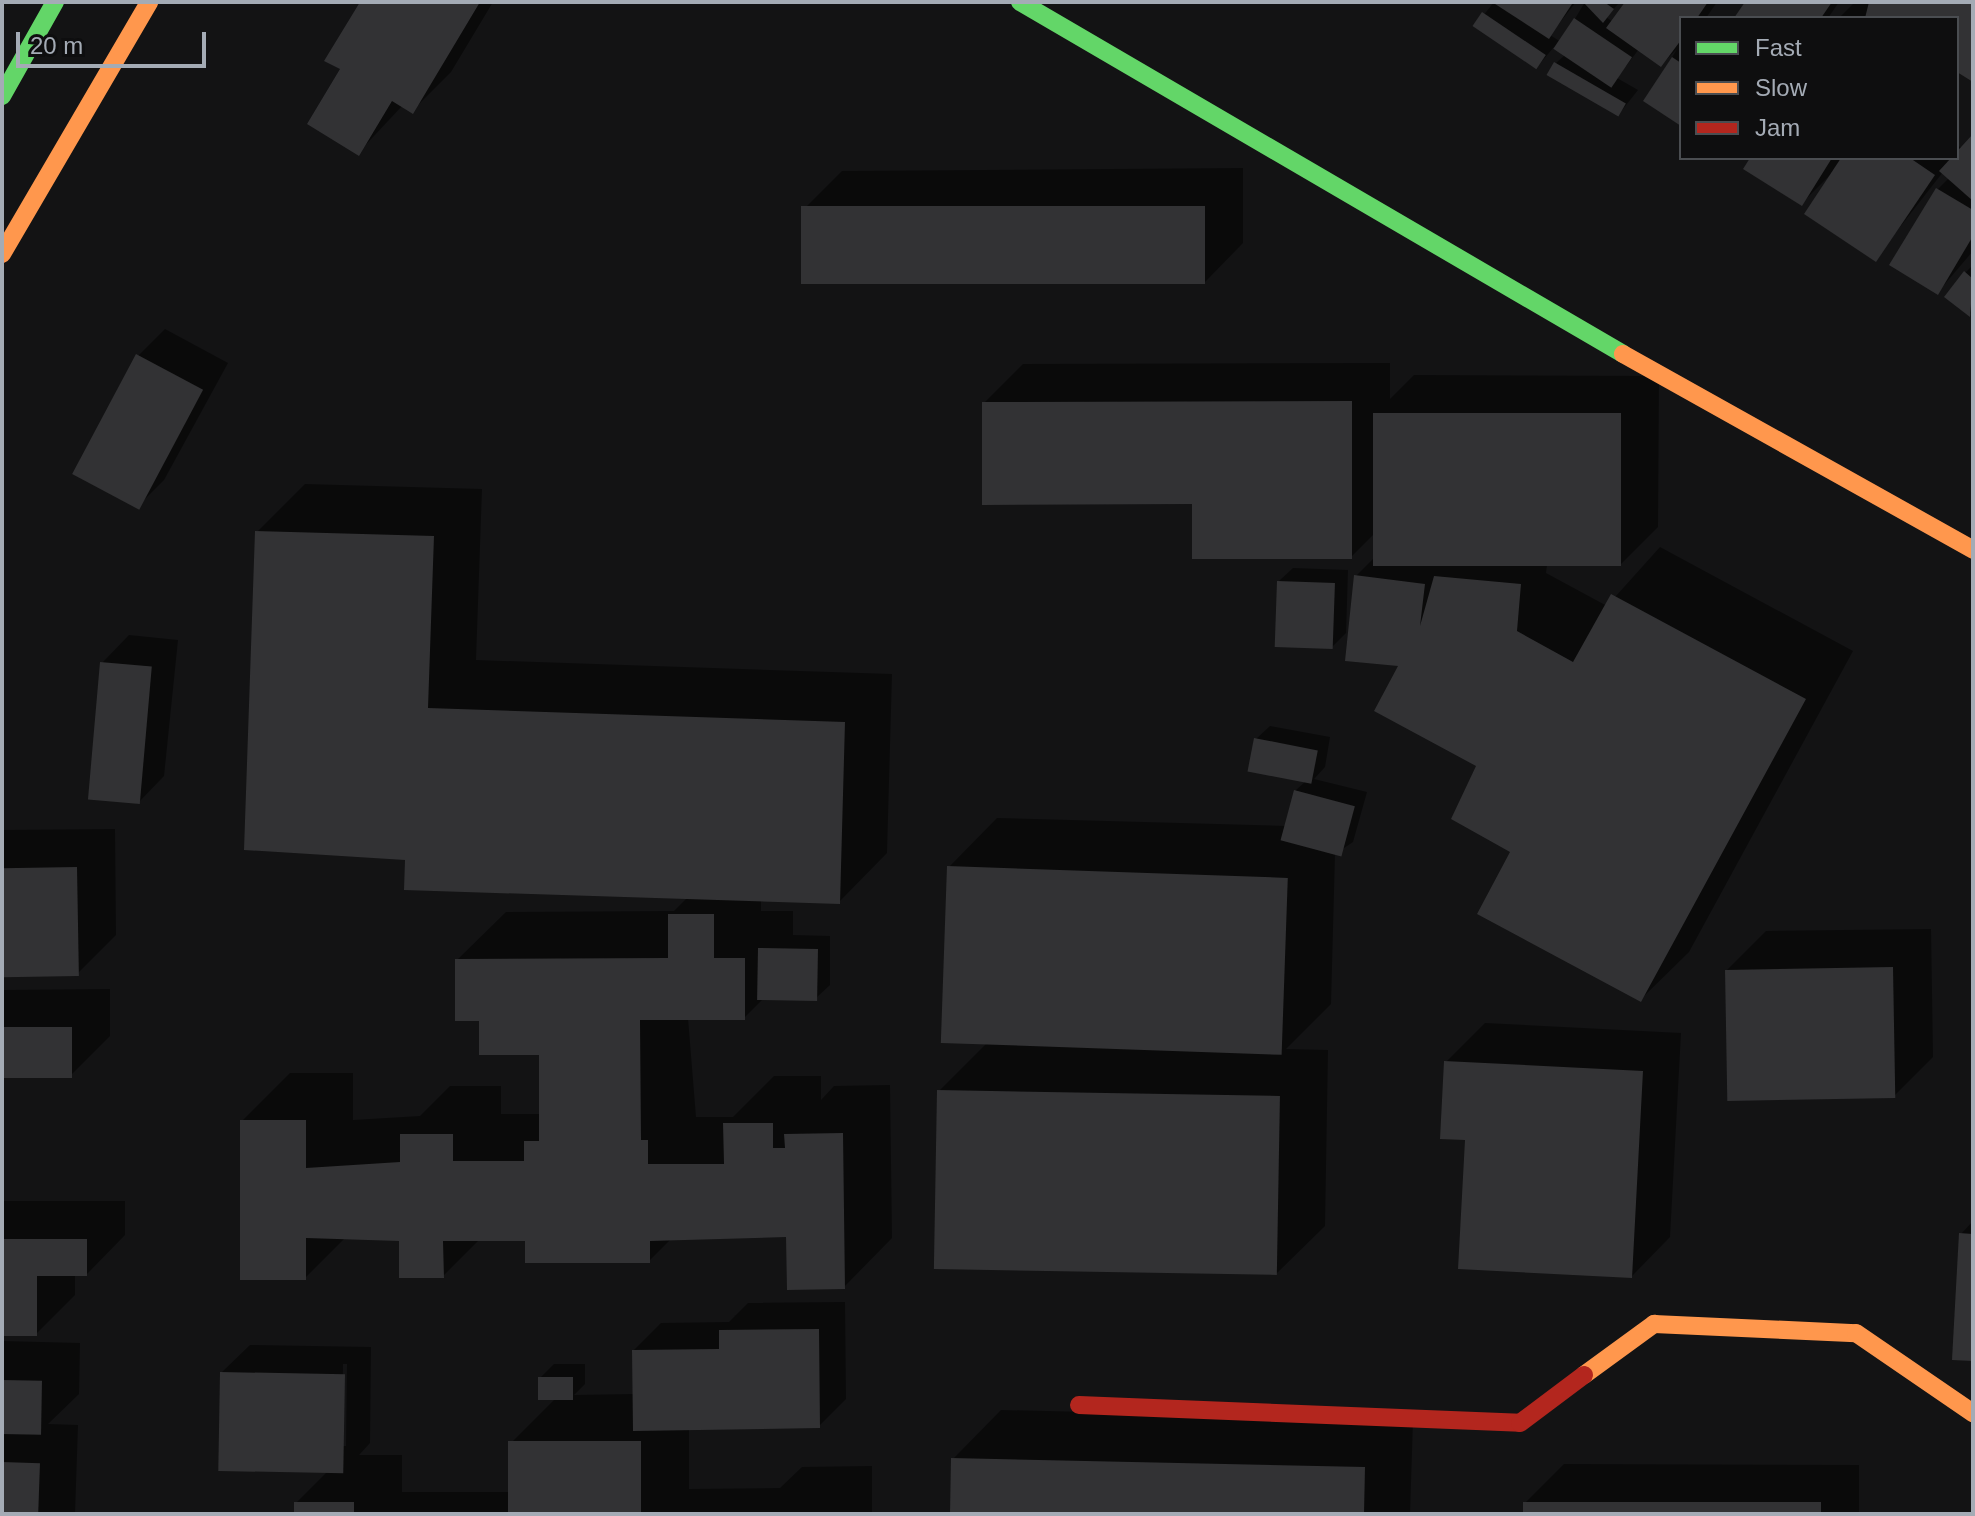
<!DOCTYPE html>
<style>
body{margin:0}
#map{position:relative;width:1975px;height:1516px;overflow:hidden;background:#131314;font-family:Helvetica,sans-serif}
div>[style]{position:absolute}
.shadow>*{inset:0;background:#0007}
.building>*{inset:0;background:#323234;transform-origin:0 0}
.fast>*{height:18px;margin:-9px;padding:0 9px;transform-origin:9px;border-radius:9px;background:#63d668}
.slow>*{height:18px;margin:-9px;padding:0 9px;transform-origin:9px;border-radius:9px;background:#ff974d}
.jam>*{height:18px;margin:-9px;padding:0 9px;transform-origin:9px;border-radius:9px;background:#b3261e}
span{translate:-50% -50%;white-space:nowrap;text-align:center;line-height:1.15;-webkit-text-stroke:6px #0e0e0f;paint-order:stroke}
.frame{position:absolute;inset:0;border:4px solid #a4abb5;pointer-events:none}
.legend{position:absolute;left:1679px;top:16px;width:280px;height:144px;box-sizing:border-box;background:#0e0e0f;border:2px solid #4a4d51;margin:0;padding:10px 14px;list-style:none;font-size:24px;color:#a4abb5}
.legend li{display:flex;align-items:center;gap:16px;height:40px}
.legend b{width:40px;border:2px solid #4a4d51}
.scale{position:absolute;left:16px;top:32px;width:190px;height:36px;box-sizing:border-box;border:4px solid #a4abb5;border-top:0;padding-left:10px;font-size:24px;line-height:28px;white-space:nowrap;color:#a4abb5;-webkit-text-stroke:6px #0e0e0f;paint-order:stroke}
</style>
<div id="map">
<div class="shadow">
<div style="clip-path:polygon(362px 2px,493px 2px,451px 72px,412px 111px,403px 105px,358px 153px)"></div>
<div style="clip-path:polygon(1494px 2px,1576px 2px,1550px 35px,1561px 42px,1585px 2px,1620px 2px,1606px 17px,1613px 22px,1628px 2px,1717px 2px,1706px 18px,1681px 18px,1681px 123px,1646px 100px,1677px 49px,1661px 65px,1639px 49px,1617px 78px,1638px 90px,1619px 114px,1556px 63px,1565px 55px,1554px 47px,1537px 67px,1475px 26px)"></div>
<div style="clip-path:polygon(1747px 2px,1839px 2px,1828px 18px,1736px 18px)"></div>
<div style="clip-path:polygon(1855px 2px,1973px 2px,1973px 79px,1957px 70px,1957px 18px,1839px 18px)"></div>
<div style="clip-path:polygon(1973px 137px,1973px 251px,1938px 292px,1937px 190px,1949px 178px,1943px 172px,1875px 259px,1829px 176px,1801px 204px,1752px 158px,1957px 158px,1957px 145px,1962px 148px)"></div>
<div style="clip-path:polygon(1243px 168px,1243px 243px,1205px 282px,803px 210px,842px 171px)"></div>
<div style="clip-path:polygon(1973px 265px,1973px 311px,1970px 314px,1965px 273px)"></div>
<div style="clip-path:polygon(165px 329px,228px 363px,164px 480px,137px 507px,138px 356px)"></div>
<div style="clip-path:polygon(1390px 363px,1390px 399px,1414px 375px,1659px 376px,1658px 527px,1619px 566px,1547px 565px,1546px 573px,1607px 606px,1660px 547px,1853px 651px,1689px 952px,1640px 1000px,1512px 851px,1481px 767px,1401px 664px,1356px 576px,1374px 558px,1374px 534px,1351px 557px,1194px 502px,984px 403px,1023px 364px)"></div>
<div style="clip-path:polygon(305px 484px,482px 489px,476px 660px,892px 674px,887px 853px,839px 902px,761px 899px,761px 911px,793px 911px,793px 935px,830px 936px,830px 985px,816px 998px,764px 998px,744px 1018px,688px 1018px,696px 1117px,733px 1117px,774px 1076px,821px 1076px,821px 1100px,834px 1086px,890px 1085px,892px 1238px,844px 1287px,788px 1235px,671px 1239px,649px 1261px,527px 1239px,480px 1239px,443px 1276px,401px 1239px,346px 1237px,305px 1278px,242px 1121px,290px 1073px,353px 1073px,353px 1120px,420px 1116px,450px 1086px,501px 1086px,501px 1114px,541px 1114px,541px 1053px,481px 1019px,457px 960px,506px 912px,674px 911px,688px 897px,407px 859px,257px 532px)"></div>
<div style="clip-path:polygon(1293px 568px,1348px 570px,1346px 633px,1332px 647px,1279px 581px)"></div>
<div style="clip-path:polygon(129px 635px,178px 640px,164px 776px,137px 804px,102px 663px)"></div>
<div style="clip-path:polygon(1270px 726px,1330px 737px,1325px 767px,1314px 779px,1367px 792px,1353px 842px,1335px 854px,1331px 1004px,1286px 1049px,1328px 1050px,1325px 1226px,1276px 1274px,939px 1091px,987px 1043px,949px 867px,997px 818px,1286px 826px,1295px 791px,1307px 780px,1256px 739px)"></div>
<div style="clip-path:polygon(115px 829px,116px 935px,77px 974px,4px 974px,4px 990px,110px 989px,110px 1036px,71px 1075px,2px 1075px,2px 830px)"></div>
<div style="clip-path:polygon(1931px 929px,1933px 1057px,1894px 1096px,1727px 970px,1766px 931px)"></div>
<div style="clip-path:polygon(1485px 1023px,1681px 1033px,1670px 1237px,1632px 1276px,1467px 1138px,1446px 1062px)"></div>
<div style="clip-path:polygon(2px 1201px,125px 1201px,125px 1235px,87px 1274px,75px 1274px,75px 1295px,36px 1334px,2px 1334px)"></div>
<div style="clip-path:polygon(1973px 1221px,1973px 1359px,1961px 1234px)"></div>
<div style="clip-path:polygon(evenodd,845px 1302px,846px 1399px,819px 1426px,689px 1428px,689px 1489px,780px 1488px,802px 1467px,872px 1466px,872px 1514px,296px 1514px,296px 1503px,329px 1470px,222px 1372px,250px 1345px,371px 1347px,370px 1443px,359px 1455px,402px 1455px,402px 1492px,511px 1492px,510px 1444px,556px 1398px,540px 1378px,554px 1364px,585px 1364px,585px 1384px,574px 1395px,634px 1394px,634px 1350px,661px 1323px,729px 1322px,748px 1303px,845px 1302px,343px 1364px,347px 1364px,346px 1446px,342px 1446px,343px 1364px)"></div>
<div style="clip-path:polygon(2px 1341px,80px 1343px,79px 1394px,48px 1424px,78px 1425px,75px 1514px,2px 1514px)"></div>
<div style="clip-path:polygon(1001px 1410px,1413px 1420px,1410px 1514px,952px 1514px,953px 1459px)"></div>
<div style="clip-path:polygon(1564px 1464px,1859px 1465px,1859px 1514px,1525px 1514px,1525px 1503px)"></div>
</div>
<div class="building">
<div style="clip-path:polygon(360px 2px,480px 2px,413px 114px,392px 101px,359px 156px,307px 124px,340px 69px,324px 61px)"></div>
<div style="clip-path:polygon(1492px 2px,1569px 2px,1572px 4px,1549px 39px)"></div>
<div style="clip-path:polygon(1583px 2px,1604px 2px,1614px 9px,1603px 23px)"></div>
<div style="clip-path:polygon(1625px 2px,1708px 2px,1697px 18px,1681px 18px,1681px 40px,1661px 67px,1606px 28px)"></div>
<div style="clip-path:polygon(1745px 2px,1832px 2px,1821px 18px,1734px 18px)"></div>
<div style="clip-path:polygon(1869px 2px,1973px 2px,1973px 82px,1957px 72px,1957px 18px,1865px 18px)"></div>
<div style="left:1482px;top:12px;width:77px;height:17px;rotate:34deg"></div>
<div style="left:1574px;top:18px;width:70px;height:37px;rotate:34deg"></div>
<div style="clip-path:polygon(1672px 57px,1681px 63px,1681px 126px,1643px 101px)"></div>
<div style="left:1554px;top:62px;width:83px;height:15px;rotate:30deg"></div>
<div style="clip-path:polygon(1973px 134px,1973px 201px,1939px 171px)"></div>
<div style="clip-path:polygon(1750px 158px,1832px 158px,1802px 206px,1743px 169px)"></div>
<div style="clip-path:polygon(1841px 158px,1910px 158px,1935px 175px,1876px 262px,1804px 214px)"></div>
<div style="clip-path:polygon(1936px 188px,1973px 210px,1973px 236px,1938px 295px,1889px 265px)"></div>
<div style="left:1205px;top:206px;width:78px;height:404px;rotate:90deg"></div>
<div style="clip-path:polygon(1964px 271px,1973px 279px,1970px 317px,1944px 297px)"></div>
<div style="left:136px;top:354px;width:76px;height:136px;rotate:28deg"></div>
<div style="clip-path:polygon(1352px 401px,1352px 559px,1192px 559px,1192px 504px,982px 505px,982px 402px)"></div>
<div style="left:1373px;top:413px;width:248px;height:153px"></div>
<div style="clip-path:polygon(255px 531px,434px 536px,428px 708px,845px 722px,840px 904px,404px 890px,405px 860px,244px 850px)"></div>
<div style="clip-path:polygon(1354px 575px,1425px 584px,1420px 626px,1434px 576px,1521px 584px,1517px 631px,1573px 662px,1611px 594px,1806px 699px,1641px 1002px,1477px 914px,1510px 852px,1451px 819px,1476px 766px,1374px 711px,1398px 666px,1345px 661px)"></div>
<div style="left:1277px;top:581px;width:58px;height:66px;rotate:2deg"></div>
<div style="left:100px;top:662px;width:52px;height:138px;rotate:5deg"></div>
<div style="left:1254px;top:738px;width:65px;height:34px;rotate:11deg"></div>
<div style="left:1294px;top:790px;width:63px;height:52px;rotate:15deg"></div>
<div style="left:947px;top:866px;width:341px;height:177px;rotate:2deg"></div>
<div style="left:77px;top:867px;width:109px;height:75px;rotate:89deg"></div>
<div style="clip-path:polygon(668px 914px,714px 914px,714px 958px,745px 958px,745px 1020px,640px 1020px,641px 1140px,648px 1140px,648px 1164px,724px 1164px,723px 1123px,773px 1123px,773px 1148px,785px 1148px,784px 1134px,843px 1133px,845px 1289px,787px 1290px,786px 1237px,650px 1241px,650px 1263px,525px 1263px,525px 1241px,443px 1241px,444px 1278px,399px 1278px,399px 1241px,306px 1238px,306px 1280px,240px 1280px,240px 1120px,306px 1120px,306px 1168px,400px 1162px,400px 1134px,453px 1134px,453px 1161px,524px 1161px,524px 1141px,539px 1141px,539px 1055px,479px 1055px,479px 1021px,455px 1021px,455px 959px,668px 958px)"></div>
<div style="left:758px;top:948px;width:60px;height:52px;rotate:1deg"></div>
<div style="left:1893px;top:967px;width:131px;height:168px;rotate:89deg"></div>
<div style="left:2px;top:1027px;width:70px;height:51px"></div>
<div style="clip-path:polygon(1444px 1061px,1643px 1071px,1632px 1278px,1458px 1269px,1465px 1140px,1440px 1139px)"></div>
<div style="left:937px;top:1090px;width:343px;height:179px;rotate:1deg"></div>
<div style="clip-path:polygon(1959px 1233px,1973px 1234px,1973px 1361px,1952px 1360px)"></div>
<div style="clip-path:polygon(2px 1239px,87px 1239px,87px 1276px,37px 1276px,37px 1336px,2px 1336px)"></div>
<div style="clip-path:polygon(819px 1329px,820px 1428px,633px 1431px,632px 1350px,719px 1349px,719px 1330px)"></div>
<div style="left:220px;top:1372px;width:125px;height:99px;rotate:1deg"></div>
<div style="left:538px;top:1377px;width:35px;height:23px"></div>
<div style="left:2px;top:1380px;width:40px;height:54px;rotate:1deg"></div>
<div style="left:641px;top:1441px;width:73px;height:133px;rotate:90deg"></div>
<div style="clip-path:polygon(951px 1458px,1365px 1467px,1364px 1514px,950px 1514px)"></div>
<div style="left:2px;top:1462px;width:38px;height:52px;rotate:2deg"></div>
<div style="left:294px;top:1502px;width:60px;height:12px"></div>
<div style="left:1523px;top:1502px;width:298px;height:12px"></div>
</div>
<div class="fast">
<div style="left:1020px;top:2px;width:698px;rotate:30.27deg"></div>
<div style="left:2px;top:96px;width:108px;rotate:-60.6deg"></div>
</div>
<div class="slow">
<div style="left:2px;top:254px;width:292px;rotate:-59.7deg"></div>
<div style="left:1623px;top:354px;width:401px;rotate:29.2deg"></div>
<div style="left:1584px;top:1375px;width:87px;rotate:-36.1deg"></div>
<div style="left:1654px;top:1324px;width:202px;rotate:2.6deg"></div>
<div style="left:1856px;top:1333px;width:142px;rotate:34.4deg"></div>
</div>
<div class="jam">
<div style="left:1079px;top:1405px;width:441px;rotate:2.3deg"></div>
<div style="left:1520px;top:1423px;width:80px;rotate:-36.9deg"></div>
</div>
<div class="frame"></div>
<ul class="legend">
<li><b style="height:10px;background:#63d668"></b>Fast</li>
<li><b style="height:10px;background:#ff974d"></b>Slow</li>
<li><b style="height:10px;background:#b3261e"></b>Jam</li>
</ul>
<div class="scale">20 m</div>
</div>
